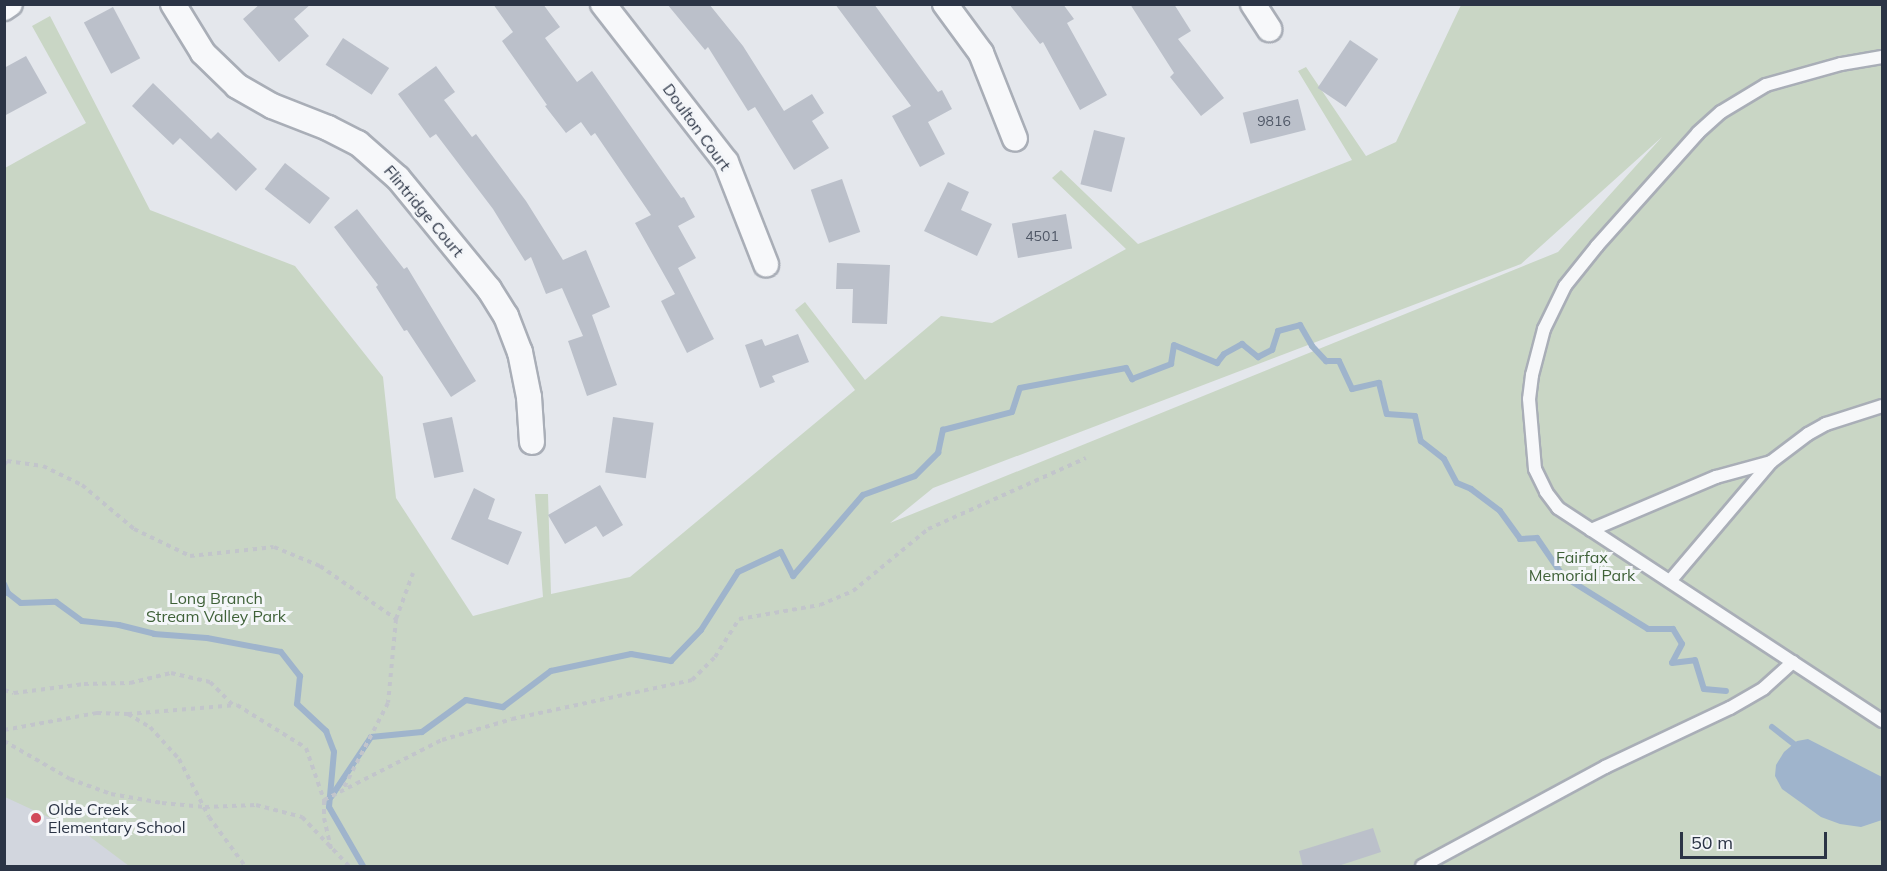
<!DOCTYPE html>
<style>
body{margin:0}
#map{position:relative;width:1887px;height:871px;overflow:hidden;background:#e4e7ec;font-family:Mulish,sans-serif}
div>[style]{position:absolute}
.built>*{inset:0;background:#d2d6de}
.green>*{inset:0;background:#c9d6c5}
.water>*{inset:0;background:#9fb4cc}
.stream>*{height:6px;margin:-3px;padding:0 3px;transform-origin:3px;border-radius:3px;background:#9fb4cc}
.building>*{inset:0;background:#bbc0ca;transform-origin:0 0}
.path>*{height:4px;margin-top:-2px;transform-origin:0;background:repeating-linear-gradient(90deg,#c2c5cb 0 4.5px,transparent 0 9px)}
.roads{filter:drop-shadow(2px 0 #a9aeb7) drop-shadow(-2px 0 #a9aeb7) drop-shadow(0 2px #a9aeb7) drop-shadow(0 -2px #a9aeb7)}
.lane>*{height:12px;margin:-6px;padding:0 6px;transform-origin:6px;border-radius:6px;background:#f7f8fa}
.street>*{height:24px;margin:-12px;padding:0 12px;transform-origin:12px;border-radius:12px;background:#f7f8fa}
.dots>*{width:16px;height:16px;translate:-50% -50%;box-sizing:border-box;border:3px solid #f4f6f9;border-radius:50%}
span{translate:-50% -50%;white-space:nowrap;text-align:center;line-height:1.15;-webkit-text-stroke:6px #f4f6f9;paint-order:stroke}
.number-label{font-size:14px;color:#4f5766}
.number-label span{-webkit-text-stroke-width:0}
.street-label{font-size:16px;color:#2b3445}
.park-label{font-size:16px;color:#3f6138}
.poi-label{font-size:16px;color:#2b3445}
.left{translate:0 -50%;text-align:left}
.frame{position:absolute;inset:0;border:6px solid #2b3445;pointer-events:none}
.scale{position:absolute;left:1680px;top:832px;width:147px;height:27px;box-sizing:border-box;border:3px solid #2b3445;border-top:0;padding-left:8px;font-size:18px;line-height:21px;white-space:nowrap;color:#2b3445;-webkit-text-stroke:4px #f4f6f9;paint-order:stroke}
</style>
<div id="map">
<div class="built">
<div style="clip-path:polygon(5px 770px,131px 866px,5px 866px)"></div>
</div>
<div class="green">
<div style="clip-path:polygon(evenodd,1461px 5px,1882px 5px,1882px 866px,129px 866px,89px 836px,5px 797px,5px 168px,86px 123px,32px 26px,50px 16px,150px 210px,295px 266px,383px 377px,396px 498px,473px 616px,543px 597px,535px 494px,548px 494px,551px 594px,630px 577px,855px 390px,795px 310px,805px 302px,865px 380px,941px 316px,992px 323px,1126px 249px,1052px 178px,1061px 170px,1138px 244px,1352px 160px,1298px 71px,1306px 67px,1366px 156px,1396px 142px,1461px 5px,1662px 137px,1558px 252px,890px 523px,933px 488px,1521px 264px,1662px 137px)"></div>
</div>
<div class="water">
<div style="clip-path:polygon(1808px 739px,1882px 777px,1882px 820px,1861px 827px,1840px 824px,1821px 817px,1782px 789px,1775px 776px,1776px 765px,1784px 752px,1797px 741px)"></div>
</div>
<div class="stream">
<div style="left:4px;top:584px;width:10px;rotate:66deg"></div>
<div style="left:8px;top:593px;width:16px;rotate:38deg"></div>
<div style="left:21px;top:603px;width:35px;rotate:-2deg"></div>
<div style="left:56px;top:602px;width:32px;rotate:36deg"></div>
<div style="left:82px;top:621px;width:37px;rotate:6deg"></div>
<div style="left:119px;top:625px;width:36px;rotate:14deg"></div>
<div style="left:154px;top:634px;width:53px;rotate:4.3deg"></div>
<div style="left:207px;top:638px;width:75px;rotate:10.7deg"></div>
<div style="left:281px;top:652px;width:31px;rotate:52deg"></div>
<div style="left:300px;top:676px;width:28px;rotate:96deg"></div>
<div style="left:297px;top:704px;width:40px;rotate:43deg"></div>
<div style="left:326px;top:731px;width:22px;rotate:69deg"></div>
<div style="left:334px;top:752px;width:55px;rotate:95.2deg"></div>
<div style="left:329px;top:807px;width:68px;rotate:60deg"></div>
<div style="left:1772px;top:727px;width:28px;rotate:38deg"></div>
<div style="left:331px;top:797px;width:72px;rotate:-56.3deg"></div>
<div style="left:371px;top:737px;width:51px;rotate:-5.6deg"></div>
<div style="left:422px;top:732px;width:54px;rotate:-36deg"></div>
<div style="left:466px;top:700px;width:38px;rotate:11deg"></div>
<div style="left:503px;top:707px;width:60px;rotate:-36.9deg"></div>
<div style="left:551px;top:671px;width:82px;rotate:-12deg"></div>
<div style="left:631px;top:654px;width:41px;rotate:9.9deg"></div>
<div style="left:671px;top:661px;width:43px;rotate:-45.9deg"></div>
<div style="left:701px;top:630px;width:69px;rotate:-57.5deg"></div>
<div style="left:738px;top:572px;width:47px;rotate:-24.9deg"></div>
<div style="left:781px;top:552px;width:27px;rotate:63deg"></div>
<div style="left:793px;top:576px;width:107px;rotate:-49.2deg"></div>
<div style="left:863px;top:495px;width:55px;rotate:-20.1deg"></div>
<div style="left:915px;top:476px;width:33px;rotate:-45deg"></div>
<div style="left:938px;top:453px;width:24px;rotate:-78deg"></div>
<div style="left:943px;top:430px;width:71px;rotate:-14.6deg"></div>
<div style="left:1012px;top:412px;width:25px;rotate:-72deg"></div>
<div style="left:1020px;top:388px;width:108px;rotate:-10.7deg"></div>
<div style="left:1126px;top:368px;width:13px;rotate:61deg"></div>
<div style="left:1132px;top:379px;width:42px;rotate:-21deg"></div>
<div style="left:1171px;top:364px;width:19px;rotate:-81deg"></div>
<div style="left:1174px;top:345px;width:47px;rotate:22.7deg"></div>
<div style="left:1217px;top:363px;width:11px;rotate:-52deg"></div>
<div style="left:1224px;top:354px;width:21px;rotate:-29deg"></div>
<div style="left:1242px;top:344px;width:21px;rotate:39deg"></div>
<div style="left:1258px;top:357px;width:16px;rotate:-27deg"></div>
<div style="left:1272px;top:350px;width:20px;rotate:-72deg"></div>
<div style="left:1278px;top:331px;width:23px;rotate:-15deg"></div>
<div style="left:1300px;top:325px;width:24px;rotate:60deg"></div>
<div style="left:1312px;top:346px;width:21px;rotate:47deg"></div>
<div style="left:1326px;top:361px;width:13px"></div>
<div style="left:1339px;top:361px;width:31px;rotate:65deg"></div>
<div style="left:1352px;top:389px;width:28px;rotate:-13deg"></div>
<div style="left:1379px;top:383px;width:32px;rotate:76deg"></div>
<div style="left:1387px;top:414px;width:28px;rotate:4deg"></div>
<div style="left:1415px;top:416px;width:26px;rotate:77deg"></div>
<div style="left:1421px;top:441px;width:29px;rotate:38deg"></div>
<div style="left:1444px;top:459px;width:27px;rotate:62deg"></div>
<div style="left:1457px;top:483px;width:15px;rotate:23deg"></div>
<div style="left:1471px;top:489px;width:36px;rotate:37deg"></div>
<div style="left:1500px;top:511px;width:34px;rotate:54deg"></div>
<div style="left:1520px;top:539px;width:17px;rotate:-3deg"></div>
<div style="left:1537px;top:538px;width:46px;rotate:55.6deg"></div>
<div style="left:1563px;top:576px;width:100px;rotate:31.9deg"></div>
<div style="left:1648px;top:629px;width:25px"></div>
<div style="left:1673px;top:629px;width:17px;rotate:59deg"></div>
<div style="left:1682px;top:644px;width:21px;rotate:118deg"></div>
<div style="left:1672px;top:663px;width:23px;rotate:-7deg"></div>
<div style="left:1695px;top:660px;width:30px;rotate:73deg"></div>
<div style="left:1704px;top:689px;width:22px;rotate:5deg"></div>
</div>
<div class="building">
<div style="clip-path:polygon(260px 4px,311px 4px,294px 19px,309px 36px,279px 62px,243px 19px)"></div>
<div style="clip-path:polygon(493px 4px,543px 4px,560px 27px,545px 38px,577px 82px,592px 71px,681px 198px,684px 197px,695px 217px,678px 226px,696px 258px,678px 268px,714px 339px,687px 353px,661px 301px,675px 294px,635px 223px,651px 215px,595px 133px,591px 136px,581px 122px,566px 133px,545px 106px,547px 105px,502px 41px,513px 32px)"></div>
<div style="clip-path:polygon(667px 4px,709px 4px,743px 46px,784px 111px,812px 94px,824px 113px,812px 121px,829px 148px,794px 170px,755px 107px,748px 111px,708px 47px,705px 50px)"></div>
<div style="clip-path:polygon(835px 4px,874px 4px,938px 92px,942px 90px,952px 109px,928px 122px,945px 154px,920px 167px,892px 116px,911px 106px)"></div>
<div style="clip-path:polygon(1009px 4px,1063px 4px,1074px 19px,1067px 23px,1107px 95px,1080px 110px,1043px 42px,1040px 44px)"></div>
<div style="clip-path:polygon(1130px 4px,1174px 4px,1191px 31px,1178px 39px,1224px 98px,1201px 116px,1170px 77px,1174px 73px)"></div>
<div style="left:113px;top:7px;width:58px;height:33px;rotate:62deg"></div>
<div style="left:343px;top:38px;width:55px;height:32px;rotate:33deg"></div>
<div style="left:1350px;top:40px;width:34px;height:58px;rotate:34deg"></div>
<div style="clip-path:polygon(26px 56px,47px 93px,4px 116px,4px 68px)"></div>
<div style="clip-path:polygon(436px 66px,455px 92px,444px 100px,472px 137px,476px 134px,526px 201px,563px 260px,586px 250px,610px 307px,592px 315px,617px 385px,587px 396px,568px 341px,583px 336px,562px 288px,546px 294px,531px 257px,525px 261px,493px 209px,436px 134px,430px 138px,398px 94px)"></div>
<div style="clip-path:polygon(153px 83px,211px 139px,218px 132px,257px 169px,236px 191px,180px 138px,173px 145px,132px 106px)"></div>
<div style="left:1298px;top:99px;width:32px;height:57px;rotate:76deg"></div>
<div style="left:1094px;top:130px;width:32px;height:56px;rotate:14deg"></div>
<div style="left:285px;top:163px;width:57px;height:33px;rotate:38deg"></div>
<div style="left:842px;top:179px;width:56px;height:33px;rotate:71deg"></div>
<div style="clip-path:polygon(948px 182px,969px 192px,961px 210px,992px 224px,977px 256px,924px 231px)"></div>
<div style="clip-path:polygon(357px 209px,404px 269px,407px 267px,476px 381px,451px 397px,407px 330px,404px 331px,376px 287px,378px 285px,334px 227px)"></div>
<div style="left:1066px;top:214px;width:35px;height:55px;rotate:80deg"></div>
<div style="clip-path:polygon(837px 263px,890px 265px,887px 324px,852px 323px,853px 289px,836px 289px)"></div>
<div style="clip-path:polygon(798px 334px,809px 362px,772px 376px,775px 382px,760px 388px,745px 345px,762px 339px,765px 346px)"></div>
<div style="left:452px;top:417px;width:56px;height:30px;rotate:78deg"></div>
<div style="left:613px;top:417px;width:41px;height:56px;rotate:8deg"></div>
<div style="clip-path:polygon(600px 485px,623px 525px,603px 537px,596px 526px,565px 544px,548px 515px)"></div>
<div style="clip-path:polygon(474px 488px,495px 499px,488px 519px,522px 532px,508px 565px,451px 539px)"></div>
<div style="clip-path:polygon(1373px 828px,1381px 852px,1335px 867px,1303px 867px,1299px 851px)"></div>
</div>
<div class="path">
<div style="left:4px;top:465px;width:5px;rotate:-53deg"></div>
<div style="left:7px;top:461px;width:36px;rotate:8deg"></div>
<div style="left:43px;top:466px;width:43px;rotate:26deg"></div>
<div style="left:82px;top:485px;width:68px;rotate:40.2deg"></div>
<div style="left:134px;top:529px;width:62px;rotate:25.7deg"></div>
<div style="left:190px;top:556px;width:84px;rotate:-6.1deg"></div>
<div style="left:274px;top:547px;width:50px;rotate:22.4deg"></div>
<div style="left:320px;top:566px;width:93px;rotate:34.9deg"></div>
<div style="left:396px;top:619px;width:84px;rotate:95.4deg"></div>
<div style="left:388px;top:703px;width:97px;rotate:117.6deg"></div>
<div style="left:396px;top:619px;width:49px;rotate:-69.7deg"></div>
<div style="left:4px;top:690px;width:10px;rotate:17deg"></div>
<div style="left:14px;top:693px;width:71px;rotate:-7.3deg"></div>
<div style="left:84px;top:684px;width:46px;rotate:-1.2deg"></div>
<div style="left:130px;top:683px;width:42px;rotate:-13.7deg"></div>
<div style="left:171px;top:673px;width:40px;rotate:13deg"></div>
<div style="left:210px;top:682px;width:33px;rotate:45deg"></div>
<div style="left:128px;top:714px;width:109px;rotate:-4.7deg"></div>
<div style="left:237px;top:705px;width:81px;rotate:31.9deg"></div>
<div style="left:306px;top:748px;width:55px;rotate:70.9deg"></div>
<div style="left:324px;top:800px;width:18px;rotate:90deg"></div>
<div style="left:324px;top:818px;width:32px;rotate:77deg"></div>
<div style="left:4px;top:730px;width:95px;rotate:-10.4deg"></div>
<div style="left:97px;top:713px;width:31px;rotate:2deg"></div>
<div style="left:128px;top:714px;width:26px;rotate:31deg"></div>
<div style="left:150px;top:727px;width:43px;rotate:47.8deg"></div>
<div style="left:179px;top:759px;width:65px;rotate:62.7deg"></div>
<div style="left:209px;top:817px;width:61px;rotate:53.7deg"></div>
<div style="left:4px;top:741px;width:76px;rotate:29.9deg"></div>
<div style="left:70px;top:779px;width:44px;rotate:20.1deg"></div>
<div style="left:111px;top:794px;width:52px;rotate:10deg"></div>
<div style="left:162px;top:803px;width:43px;rotate:5.3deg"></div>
<div style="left:205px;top:807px;width:51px;rotate:-2.2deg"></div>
<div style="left:256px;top:805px;width:48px;rotate:14.6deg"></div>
<div style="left:302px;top:817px;width:68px;rotate:46.2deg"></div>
<div style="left:324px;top:800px;width:132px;rotate:-27deg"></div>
<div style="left:442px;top:740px;width:73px;rotate:-16.7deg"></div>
<div style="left:512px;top:719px;width:184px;rotate:-12.2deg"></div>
<div style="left:692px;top:680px;width:33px;rotate:-45deg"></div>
<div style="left:715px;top:657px;width:45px;rotate:-57.7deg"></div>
<div style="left:739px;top:619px;width:82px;rotate:-9.8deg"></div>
<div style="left:820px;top:605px;width:36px;rotate:-23deg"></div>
<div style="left:853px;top:591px;width:97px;rotate:-39.6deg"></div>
<div style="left:928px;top:529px;width:173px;rotate:-24.2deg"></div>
</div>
<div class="roads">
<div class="lane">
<div style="left:1882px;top:57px;width:42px;rotate:170.3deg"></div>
<div style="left:1841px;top:64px;width:78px;rotate:164.4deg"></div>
<div style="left:1766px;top:85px;width:52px;rotate:149deg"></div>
<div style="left:1721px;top:112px;width:31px;rotate:138deg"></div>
<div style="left:1698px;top:133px;width:152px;rotate:131.8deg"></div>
<div style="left:1597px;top:246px;width:51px;rotate:128.7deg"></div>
<div style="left:1565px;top:286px;width:48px;rotate:116deg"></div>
<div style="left:1544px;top:329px;width:48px;rotate:104.6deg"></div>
<div style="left:1532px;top:375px;width:24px;rotate:97deg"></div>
<div style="left:1529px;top:399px;width:70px;rotate:85.1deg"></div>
<div style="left:1535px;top:469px;width:25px;rotate:64deg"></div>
<div style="left:1546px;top:492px;width:20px;rotate:53deg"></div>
<div style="left:1558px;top:508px;width:388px;rotate:33.3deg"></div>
<div style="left:1591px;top:530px;width:136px;rotate:-23deg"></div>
<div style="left:1716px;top:477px;width:57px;rotate:-15.3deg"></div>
<div style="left:1771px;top:462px;width:46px;rotate:-37.1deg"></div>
<div style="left:1808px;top:434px;width:21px;rotate:-29deg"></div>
<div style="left:1826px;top:424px;width:59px;rotate:-17.8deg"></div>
<div style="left:1670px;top:581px;width:156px;rotate:-49.7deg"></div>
<div style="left:1422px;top:866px;width:208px;rotate:-28.4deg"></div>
<div style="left:1605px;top:767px;width:138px;rotate:-25.3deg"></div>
<div style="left:1730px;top:708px;width:39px;rotate:-30deg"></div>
<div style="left:1764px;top:688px;width:39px;rotate:-42deg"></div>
</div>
<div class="street">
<div style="left:173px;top:4px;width:57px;rotate:58.5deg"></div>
<div style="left:203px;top:53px;width:47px;rotate:44.1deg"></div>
<div style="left:237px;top:86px;width:40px;rotate:29.7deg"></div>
<div style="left:272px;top:106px;width:60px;rotate:21.4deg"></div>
<div style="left:328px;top:128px;width:34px;rotate:27deg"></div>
<div style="left:358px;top:143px;width:53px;rotate:41.2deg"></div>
<div style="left:398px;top:178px;width:144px;rotate:50.7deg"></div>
<div style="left:489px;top:289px;width:32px;rotate:58deg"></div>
<div style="left:506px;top:316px;width:39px;rotate:69deg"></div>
<div style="left:520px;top:352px;width:46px;rotate:78.7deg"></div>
<div style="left:529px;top:397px;width:45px;rotate:86.2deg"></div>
<div style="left:603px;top:4px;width:200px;rotate:52.1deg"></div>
<div style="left:726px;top:162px;width:110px;rotate:68.6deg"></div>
<div style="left:945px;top:4px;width:61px;rotate:53.7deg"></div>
<div style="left:981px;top:53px;width:92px;rotate:68.4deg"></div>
<div style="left:1253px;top:4px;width:30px;rotate:57deg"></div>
<div style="left:4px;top:8px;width:7px;rotate:-34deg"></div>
</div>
</div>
<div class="dots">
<div style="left:36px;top:818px;background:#d1495b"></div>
</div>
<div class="number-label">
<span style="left:1274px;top:121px">9816</span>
<span style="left:1042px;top:236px">4501</span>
</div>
<div class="street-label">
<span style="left:697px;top:127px;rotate:54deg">Doulton Court</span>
<span style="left:424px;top:211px;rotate:50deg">Flintridge Court</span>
</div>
<div class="park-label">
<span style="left:1582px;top:566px">Fairfax<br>Memorial Park</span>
<span style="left:216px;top:607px">Long Branch<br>Stream Valley Park</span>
</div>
<div class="poi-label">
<span class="left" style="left:48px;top:818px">Olde Creek<br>Elementary School</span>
</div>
<div class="frame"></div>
<div class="scale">50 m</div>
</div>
